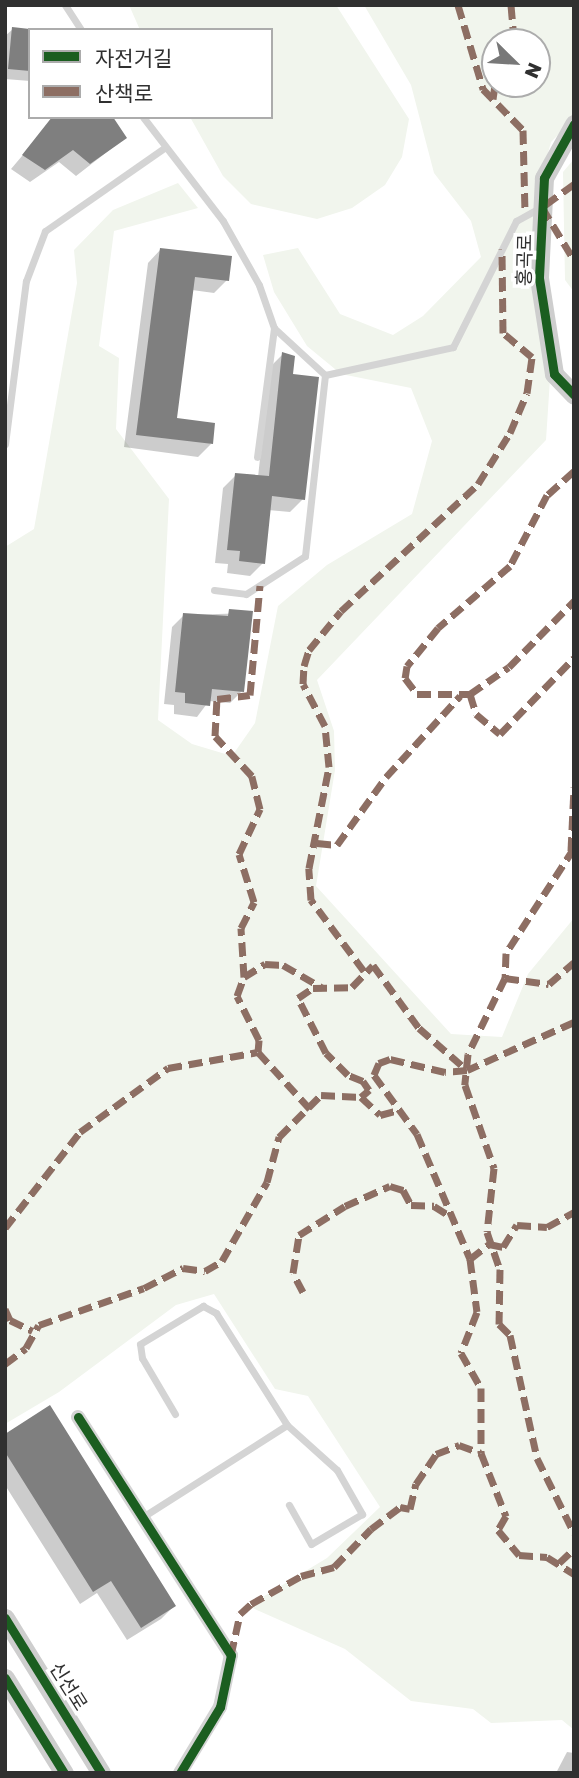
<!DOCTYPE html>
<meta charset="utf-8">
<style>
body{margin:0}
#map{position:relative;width:579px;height:1778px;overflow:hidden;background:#fff;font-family:"Golos Text","Noto Sans KR",sans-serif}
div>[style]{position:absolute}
.green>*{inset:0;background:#f1f5ed}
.shadow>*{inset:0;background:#0003}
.building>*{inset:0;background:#7f7f7f}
.lane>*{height:7px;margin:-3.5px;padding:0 3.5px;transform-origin:3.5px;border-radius:3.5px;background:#d4d4d4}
.street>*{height:14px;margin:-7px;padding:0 7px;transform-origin:7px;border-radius:7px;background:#d4d4d4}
.secondary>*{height:19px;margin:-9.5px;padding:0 9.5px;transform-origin:9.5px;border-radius:9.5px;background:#cecece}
.quiet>*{height:7px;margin-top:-3.5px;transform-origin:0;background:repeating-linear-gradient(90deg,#8d6e63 0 14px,transparent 0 21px)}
.cycleway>*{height:9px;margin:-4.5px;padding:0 4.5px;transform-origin:4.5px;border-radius:4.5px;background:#1b5e20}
span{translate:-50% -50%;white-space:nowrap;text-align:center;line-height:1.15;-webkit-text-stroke:7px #fff;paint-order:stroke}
.street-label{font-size:19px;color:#303030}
.frame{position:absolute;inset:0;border:7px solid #303030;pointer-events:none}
.legend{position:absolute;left:28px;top:28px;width:245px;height:91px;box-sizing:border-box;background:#fff;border:2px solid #acacac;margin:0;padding:9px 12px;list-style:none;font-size:21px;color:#303030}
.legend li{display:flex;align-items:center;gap:14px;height:35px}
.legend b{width:35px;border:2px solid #acacac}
.north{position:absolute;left:481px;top:28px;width:70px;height:70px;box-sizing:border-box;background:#fff;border:2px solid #acacac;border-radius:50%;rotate:114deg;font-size:19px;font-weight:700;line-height:28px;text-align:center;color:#303030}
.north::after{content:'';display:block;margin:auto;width:24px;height:32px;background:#787878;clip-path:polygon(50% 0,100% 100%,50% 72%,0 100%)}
</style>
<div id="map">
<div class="green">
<div style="clip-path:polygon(129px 5px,336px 5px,409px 119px,402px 157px,385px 185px,352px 208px,317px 219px,251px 204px,223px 176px,190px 117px,271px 117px,271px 30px,140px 30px)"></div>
<div style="clip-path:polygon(evenodd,364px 5px,574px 5px,574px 119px,551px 142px,538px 190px,550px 379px,546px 440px,317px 680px,334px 731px,335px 770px,316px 886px,451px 1034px,502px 1037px,528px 974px,574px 918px,574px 1730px,562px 1720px,491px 1723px,473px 1709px,411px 1701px,345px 1649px,248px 1606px,327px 1558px,380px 1507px,308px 1396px,275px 1389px,214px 1294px,176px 1305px,59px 1392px,5px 1424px,5px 547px,34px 529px,77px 283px,74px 250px,113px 210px,178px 183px,198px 208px,114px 231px,99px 346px,119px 358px,116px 429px,169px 499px,158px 720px,192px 744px,232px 756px,255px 723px,278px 606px,327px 565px,412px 514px,432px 441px,411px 388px,341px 374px,307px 346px,274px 292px,263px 255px,298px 248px,340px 314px,393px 335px,423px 316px,481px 257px,471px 221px,434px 173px,411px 85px,364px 5px,495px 42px,537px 42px,537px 84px,495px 84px,495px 42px)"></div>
<div style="clip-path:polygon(574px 159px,574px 292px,565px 280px,563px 172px)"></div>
</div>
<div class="shadow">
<div style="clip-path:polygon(13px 29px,30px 30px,30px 81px,5px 79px,5px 36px)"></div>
<div style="clip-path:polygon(55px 117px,125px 138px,76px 176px,59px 162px,30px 182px,11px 169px)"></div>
<div style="clip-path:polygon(161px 249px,227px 280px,214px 293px,192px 290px,175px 420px,211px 444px,198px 457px,124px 447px,148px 263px)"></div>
<div style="clip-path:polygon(283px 354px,291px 375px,303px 499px,290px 512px,268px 510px,263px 563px,250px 576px,227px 573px,228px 564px,215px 563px,223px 488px,236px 475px,258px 477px,270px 367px)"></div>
<div style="clip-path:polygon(251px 613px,242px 691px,230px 703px,209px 701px,197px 717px,174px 714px,174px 705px,164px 704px,172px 627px,184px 615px)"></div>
<div style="clip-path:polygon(5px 1436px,174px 1606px,161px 1619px,127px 1640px,97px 1593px,80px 1604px,5px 1485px)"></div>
<div style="clip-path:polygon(567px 1752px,574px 1753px,574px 1773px,556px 1773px)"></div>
</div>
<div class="building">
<div style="clip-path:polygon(12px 27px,30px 29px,30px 71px,8px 69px)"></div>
<div style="clip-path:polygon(52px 117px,113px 117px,127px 138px,90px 164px,73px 150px,45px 170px,22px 155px)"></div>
<div style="clip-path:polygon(160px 248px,232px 256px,229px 281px,195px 277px,177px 418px,215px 423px,213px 444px,136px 435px)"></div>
<div style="clip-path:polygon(282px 352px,295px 356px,293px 374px,319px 377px,305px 500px,272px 496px,265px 564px,239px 561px,240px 551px,227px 550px,235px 473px,269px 476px)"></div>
<div style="clip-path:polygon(229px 609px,253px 611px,244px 692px,212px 689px,210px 706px,185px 703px,185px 693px,175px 692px,183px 613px,228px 616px)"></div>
<div style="clip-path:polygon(50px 1405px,176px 1606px,141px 1628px,111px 1581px,93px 1592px,5px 1452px,5px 1434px)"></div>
</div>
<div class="lane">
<div style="left:65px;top:5px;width:30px;rotate:57deg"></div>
<div style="left:143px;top:117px;width:131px;rotate:52.4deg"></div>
<div style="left:223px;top:221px;width:73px;rotate:60.6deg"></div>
<div style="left:259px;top:285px;width:46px;rotate:70.8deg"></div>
<div style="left:274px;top:328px;width:130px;rotate:97.5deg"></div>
<div style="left:325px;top:375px;width:131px;rotate:-12.3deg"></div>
<div style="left:453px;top:347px;width:141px;rotate:-63.4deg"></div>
<div style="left:516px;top:221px;width:26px;rotate:-29deg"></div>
<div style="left:5px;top:444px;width:164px;rotate:-82.7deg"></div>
<div style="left:26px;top:281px;width:53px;rotate:-69.2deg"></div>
<div style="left:45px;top:231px;width:145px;rotate:-34.9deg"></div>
<div style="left:214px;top:590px;width:32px;rotate:7deg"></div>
<div style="left:246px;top:594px;width:70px;rotate:-32.8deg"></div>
<div style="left:305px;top:556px;width:182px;rotate:-83.7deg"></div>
<div style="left:325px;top:375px;width:69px;rotate:-137.3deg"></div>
<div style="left:175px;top:1414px;width:65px;rotate:-120.5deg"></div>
<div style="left:142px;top:1358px;width:14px;rotate:-98deg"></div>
<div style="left:140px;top:1344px;width:74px;rotate:-31.1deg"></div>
<div style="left:203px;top:1306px;width:15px;rotate:28deg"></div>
<div style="left:216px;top:1313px;width:133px;rotate:57.6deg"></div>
<div style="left:141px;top:1518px;width:173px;rotate:-32.5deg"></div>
<div style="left:287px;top:1425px;width:67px;rotate:42deg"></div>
<div style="left:337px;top:1470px;width:51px;rotate:60.4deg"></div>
<div style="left:362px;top:1514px;width:59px;rotate:149.5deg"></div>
<div style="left:311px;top:1544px;width:45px;rotate:-119.4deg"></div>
</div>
<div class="street">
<div style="left:78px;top:1417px;width:283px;rotate:57.3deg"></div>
<div style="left:231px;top:1655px;width:53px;rotate:101.9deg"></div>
<div style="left:220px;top:1707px;width:77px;rotate:121.2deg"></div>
</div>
<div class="secondary">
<div style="left:574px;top:124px;width:62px;rotate:119.1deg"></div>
<div style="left:544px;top:178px;width:100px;rotate:92.9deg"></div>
<div style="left:539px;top:278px;width:97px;rotate:81.1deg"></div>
<div style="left:554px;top:374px;width:29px;rotate:46deg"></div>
<div style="left:5px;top:1618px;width:182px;rotate:58.2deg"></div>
<div style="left:5px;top:1678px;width:112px;rotate:58.2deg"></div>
</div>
<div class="quiet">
<div style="left:458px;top:5px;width:88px;rotate:73.4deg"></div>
<div style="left:483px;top:89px;width:57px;rotate:45.7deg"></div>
<div style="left:523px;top:130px;width:81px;rotate:88.6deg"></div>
<div style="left:511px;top:5px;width:37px;rotate:85deg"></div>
<div style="left:493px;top:99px;width:15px;rotate:-82deg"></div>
<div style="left:574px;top:184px;width:39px;rotate:144deg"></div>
<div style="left:542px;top:207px;width:62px;rotate:58.9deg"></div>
<div style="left:574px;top:471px;width:36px;rotate:138deg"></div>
<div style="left:547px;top:495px;width:80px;rotate:117.5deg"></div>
<div style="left:510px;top:566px;width:95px;rotate:139.3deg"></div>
<div style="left:438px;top:628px;width:49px;rotate:129.2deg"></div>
<div style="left:407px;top:666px;width:12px;rotate:99deg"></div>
<div style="left:405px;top:678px;width:20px;rotate:53deg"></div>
<div style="left:417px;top:694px;width:53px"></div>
<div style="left:470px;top:694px;width:47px;rotate:-34.7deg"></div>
<div style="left:509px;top:667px;width:93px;rotate:-45.4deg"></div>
<div style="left:470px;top:694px;width:21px;rotate:73deg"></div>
<div style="left:476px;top:714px;width:31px;rotate:40deg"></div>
<div style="left:500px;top:734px;width:106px;rotate:-45.8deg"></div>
<div style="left:317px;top:843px;width:20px;rotate:6deg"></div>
<div style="left:337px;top:845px;width:84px;rotate:-54.2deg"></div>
<div style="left:386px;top:777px;width:110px;rotate:-47.6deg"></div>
<div style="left:574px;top:848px;width:125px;rotate:122.9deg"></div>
<div style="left:506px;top:953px;width:25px;rotate:92deg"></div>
<div style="left:505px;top:978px;width:85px;rotate:116deg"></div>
<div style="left:468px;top:1054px;width:31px;rotate:96deg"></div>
<div style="left:465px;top:1085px;width:88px;rotate:70.7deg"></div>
<div style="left:494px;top:1168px;width:64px;rotate:96.2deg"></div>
<div style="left:487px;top:1232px;width:39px;rotate:71deg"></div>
<div style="left:500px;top:1269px;width:55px;rotate:91deg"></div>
<div style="left:499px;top:1324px;width:16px;rotate:45deg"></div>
<div style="left:510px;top:1335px;width:126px;rotate:77.6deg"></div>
<div style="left:537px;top:1458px;width:84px;rotate:63.7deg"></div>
<div style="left:571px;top:851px;width:64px;rotate:-87.3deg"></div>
<div style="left:364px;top:971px;width:89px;rotate:-126.7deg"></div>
<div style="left:311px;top:900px;width:32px;rotate:-94deg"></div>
<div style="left:309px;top:868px;width:103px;rotate:-78.8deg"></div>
<div style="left:329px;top:767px;width:41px;rotate:-95.6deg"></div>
<div style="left:325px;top:726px;width:47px;rotate:-117.6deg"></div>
<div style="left:303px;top:684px;width:18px;rotate:-87deg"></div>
<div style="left:304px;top:666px;width:17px;rotate:-73deg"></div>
<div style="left:309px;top:650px;width:50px;rotate:-50.6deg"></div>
<div style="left:341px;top:611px;width:187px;rotate:-42.8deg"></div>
<div style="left:478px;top:484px;width:60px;rotate:-57.9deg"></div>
<div style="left:510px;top:433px;width:43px;rotate:-67deg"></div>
<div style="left:527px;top:393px;width:36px;rotate:-82deg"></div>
<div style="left:532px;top:357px;width:38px;rotate:-140deg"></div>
<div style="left:503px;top:333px;width:84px;rotate:-90.7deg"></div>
<div style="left:244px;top:977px;width:25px;rotate:-32deg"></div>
<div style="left:265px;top:964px;width:18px;rotate:3deg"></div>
<div style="left:283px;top:965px;width:46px;rotate:29.9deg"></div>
<div style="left:505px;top:978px;width:44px;rotate:7.8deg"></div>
<div style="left:549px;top:984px;width:33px;rotate:-41deg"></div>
<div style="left:574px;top:1022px;width:117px;rotate:155.8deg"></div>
<div style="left:467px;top:1070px;width:22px;rotate:175deg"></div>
<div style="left:445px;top:1072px;width:57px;rotate:-166.7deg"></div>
<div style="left:390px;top:1059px;width:12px;rotate:160deg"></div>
<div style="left:379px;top:1063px;width:13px;rotate:113deg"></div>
<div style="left:374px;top:1075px;width:73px;rotate:53.9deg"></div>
<div style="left:417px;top:1134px;width:136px;rotate:67deg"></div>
<div style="left:470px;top:1259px;width:53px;rotate:82.5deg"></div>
<div style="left:477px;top:1312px;width:44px;rotate:111.3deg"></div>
<div style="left:461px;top:1353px;width:40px;rotate:60.3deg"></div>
<div style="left:481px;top:1388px;width:65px;rotate:90deg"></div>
<div style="left:481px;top:1453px;width:68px;rotate:68.4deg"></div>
<div style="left:506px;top:1516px;width:16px;rotate:120deg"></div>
<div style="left:498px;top:1530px;width:33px;rotate:50deg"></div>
<div style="left:519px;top:1555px;width:28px;rotate:4deg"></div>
<div style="left:547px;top:1557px;width:32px;rotate:32deg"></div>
<div style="left:258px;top:1052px;width:12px;rotate:-85deg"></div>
<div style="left:259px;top:1040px;width:49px;rotate:-116.6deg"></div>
<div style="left:237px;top:996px;width:20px;rotate:-70deg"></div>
<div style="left:244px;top:977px;width:49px;rotate:-93.5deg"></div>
<div style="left:241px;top:928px;width:29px;rotate:-63deg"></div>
<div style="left:254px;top:902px;width:50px;rotate:-107.4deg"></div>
<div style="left:239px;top:854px;width:50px;rotate:-65deg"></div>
<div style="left:260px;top:809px;width:34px;rotate:-104deg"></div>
<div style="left:252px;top:776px;width:54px;rotate:-132.8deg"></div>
<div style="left:215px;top:736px;width:37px;rotate:-87deg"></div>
<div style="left:217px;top:699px;width:33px;rotate:-7deg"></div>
<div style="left:250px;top:695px;width:110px;rotate:-84.8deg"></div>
<div style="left:258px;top:1052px;width:77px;rotate:47.6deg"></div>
<div style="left:361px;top:1097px;width:11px;rotate:-41deg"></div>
<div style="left:369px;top:1090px;width:11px;rotate:-124deg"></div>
<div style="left:363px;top:1081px;width:16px;rotate:-158deg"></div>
<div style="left:348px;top:1075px;width:31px;rotate:-135deg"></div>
<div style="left:326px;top:1053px;width:62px;rotate:-117deg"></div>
<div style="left:298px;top:998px;width:18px;rotate:-34deg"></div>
<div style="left:313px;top:988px;width:39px;rotate:-1deg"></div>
<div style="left:352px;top:987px;width:30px;rotate:-46deg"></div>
<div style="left:373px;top:965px;width:78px;rotate:53.9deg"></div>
<div style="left:419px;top:1028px;width:64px;rotate:41.2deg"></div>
<div style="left:5px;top:1228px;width:122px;rotate:-52deg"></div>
<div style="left:80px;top:1132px;width:109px;rotate:-36deg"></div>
<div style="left:168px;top:1068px;width:91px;rotate:-10.1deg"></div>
<div style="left:470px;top:1259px;width:24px;rotate:-38deg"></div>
<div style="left:489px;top:1244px;width:14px;rotate:12deg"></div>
<div style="left:503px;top:1247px;width:26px;rotate:-58deg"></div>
<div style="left:517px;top:1225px;width:30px;rotate:4deg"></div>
<div style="left:547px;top:1227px;width:31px;rotate:-29deg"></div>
<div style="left:303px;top:1292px;width:21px;rotate:-118deg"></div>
<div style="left:293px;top:1273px;width:38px;rotate:-81deg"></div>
<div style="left:299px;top:1235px;width:54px;rotate:-32.2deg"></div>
<div style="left:345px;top:1206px;width:49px;rotate:-24deg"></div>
<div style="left:390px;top:1186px;width:14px;rotate:17deg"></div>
<div style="left:403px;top:1190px;width:17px;rotate:62deg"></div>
<div style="left:411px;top:1205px;width:23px;rotate:2deg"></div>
<div style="left:434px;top:1206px;width:22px;rotate:32deg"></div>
<div style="left:5px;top:1309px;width:12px;rotate:66deg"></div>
<div style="left:10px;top:1320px;width:25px;rotate:26deg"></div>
<div style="left:5px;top:1364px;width:26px;rotate:-37deg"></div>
<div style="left:26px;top:1348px;width:26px;rotate:-61deg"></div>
<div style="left:39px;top:1325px;width:111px;rotate:-19.4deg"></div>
<div style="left:144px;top:1288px;width:44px;rotate:-27.1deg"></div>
<div style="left:183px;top:1268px;width:22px;rotate:8deg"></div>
<div style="left:205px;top:1271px;width:20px;rotate:-30deg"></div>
<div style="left:222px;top:1261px;width:91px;rotate:-60.3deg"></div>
<div style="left:267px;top:1182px;width:47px;rotate:-75.1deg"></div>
<div style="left:279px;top:1137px;width:59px;rotate:-45deg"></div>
<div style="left:321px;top:1095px;width:40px;rotate:2.9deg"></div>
<div style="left:361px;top:1097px;width:26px;rotate:43deg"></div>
<div style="left:380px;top:1115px;width:16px;rotate:-15deg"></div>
<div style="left:559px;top:1563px;width:21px;rotate:-43deg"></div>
<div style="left:231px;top:1655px;width:42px;rotate:-77.6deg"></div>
<div style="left:240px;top:1614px;width:15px;rotate:-42deg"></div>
<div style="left:251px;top:1604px;width:57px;rotate:-29.2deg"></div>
<div style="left:301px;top:1576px;width:34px;rotate:-15deg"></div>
<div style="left:334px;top:1567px;width:53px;rotate:-45.8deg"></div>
<div style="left:371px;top:1529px;width:36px;rotate:-37deg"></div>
<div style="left:400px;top:1507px;width:10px;rotate:11deg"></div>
<div style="left:410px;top:1509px;width:26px;rotate:-77deg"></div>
<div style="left:416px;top:1484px;width:36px;rotate:-56deg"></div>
<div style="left:436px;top:1454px;width:25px;rotate:-21deg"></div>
<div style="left:459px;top:1445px;width:23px;rotate:20deg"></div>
</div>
<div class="cycleway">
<div style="left:574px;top:124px;width:62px;rotate:119.1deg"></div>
<div style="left:544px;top:178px;width:100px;rotate:92.9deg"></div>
<div style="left:539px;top:278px;width:97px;rotate:81.1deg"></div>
<div style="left:554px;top:374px;width:29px;rotate:46deg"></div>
<div style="left:78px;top:1417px;width:283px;rotate:57.3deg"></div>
<div style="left:231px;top:1655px;width:53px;rotate:101.9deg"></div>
<div style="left:220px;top:1707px;width:77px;rotate:121.2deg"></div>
<div style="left:5px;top:1618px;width:182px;rotate:58.2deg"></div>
<div style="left:5px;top:1678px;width:112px;rotate:58.2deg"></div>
</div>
<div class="street-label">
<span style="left:524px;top:260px;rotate:-89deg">홍곡로</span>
<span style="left:69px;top:1686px;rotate:58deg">신선로</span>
</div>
<div class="frame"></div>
<ul class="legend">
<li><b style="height:9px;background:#1b5e20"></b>자전거길</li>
<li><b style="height:9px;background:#8d6e63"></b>산책로</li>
</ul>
<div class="north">N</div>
</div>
